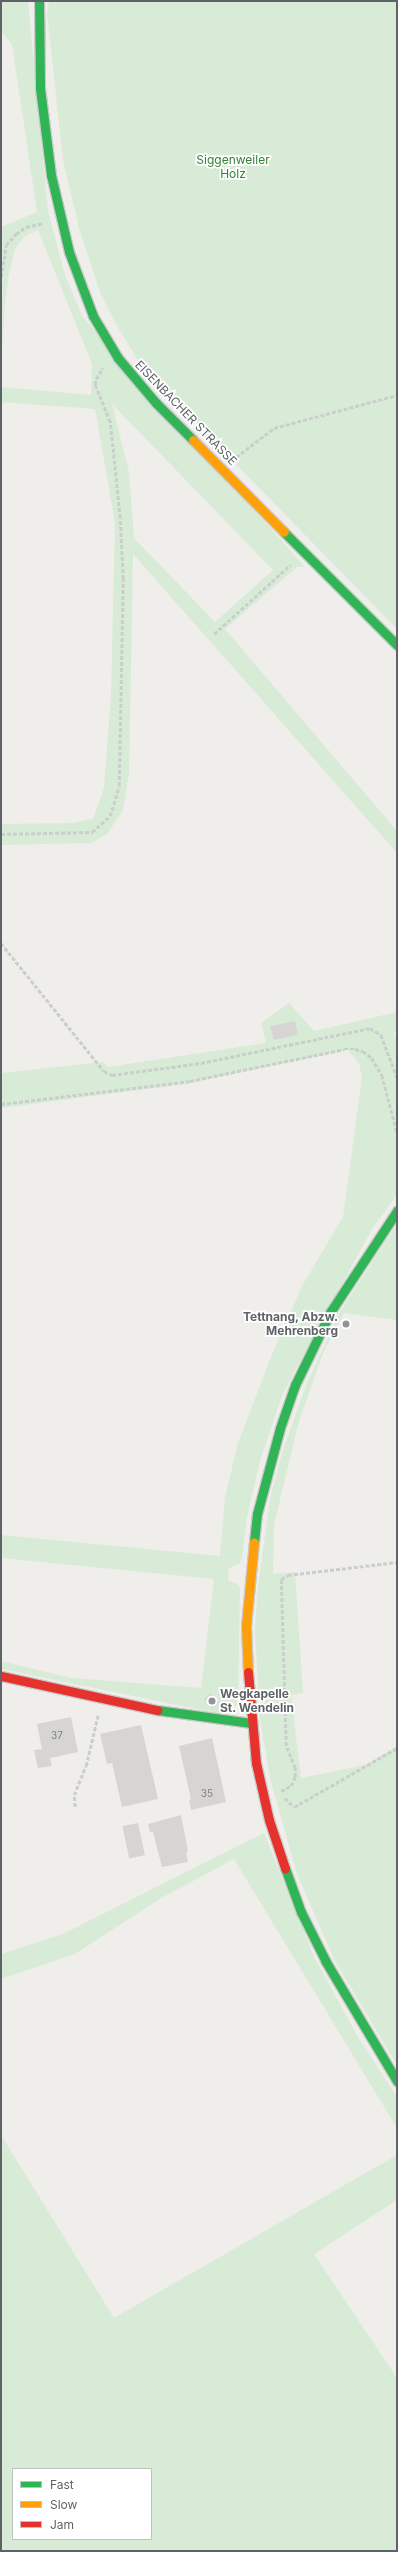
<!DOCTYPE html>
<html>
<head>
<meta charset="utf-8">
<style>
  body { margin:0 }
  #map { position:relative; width:398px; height:2552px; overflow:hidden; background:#efeeea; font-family:Inter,sans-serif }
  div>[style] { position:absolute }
  .green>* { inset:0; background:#d8ebd6 }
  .building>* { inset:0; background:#d6d5d3; transform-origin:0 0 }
  .path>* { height:2.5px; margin-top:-1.25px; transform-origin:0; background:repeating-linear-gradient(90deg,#cacfcc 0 4px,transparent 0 6px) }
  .roads { filter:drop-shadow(1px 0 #cacacb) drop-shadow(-1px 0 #cacacb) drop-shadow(0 1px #cacacb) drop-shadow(0 -1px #cacacb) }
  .fast>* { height:9px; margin:-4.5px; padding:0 4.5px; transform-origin:4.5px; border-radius:4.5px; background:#30b455 }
  .slow>* { height:9px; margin:-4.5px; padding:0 4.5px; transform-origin:4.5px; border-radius:4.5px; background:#ff9f0a }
  .jam>* { height:9px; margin:-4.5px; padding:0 4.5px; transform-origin:4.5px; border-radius:4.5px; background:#e5322d }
  .dots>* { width:11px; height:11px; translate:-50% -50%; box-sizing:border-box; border:2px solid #fff; border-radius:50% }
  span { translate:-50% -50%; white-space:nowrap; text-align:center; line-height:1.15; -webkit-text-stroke:3.5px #fff; paint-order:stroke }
  .number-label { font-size:10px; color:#7e8184 }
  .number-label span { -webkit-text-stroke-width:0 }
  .park-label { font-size:12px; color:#348238 }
  .street-label { font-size:12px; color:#5f6368 }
  .poi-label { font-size:12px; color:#5f6368; font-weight:700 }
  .right { translate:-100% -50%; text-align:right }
  .left { translate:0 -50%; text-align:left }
  .frame { position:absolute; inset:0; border:2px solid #5f6368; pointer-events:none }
  .legend { position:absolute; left:12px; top:2468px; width:140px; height:72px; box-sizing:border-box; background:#fff; border:1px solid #bfc1c3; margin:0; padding:5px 7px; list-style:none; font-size:12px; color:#5f6368 }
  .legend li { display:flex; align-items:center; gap:8px; height:20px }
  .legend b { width:20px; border:1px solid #bfc1c3 }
</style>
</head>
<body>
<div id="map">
  <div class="green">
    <div style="clip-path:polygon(evenodd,1px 1px,28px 1px,48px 211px,65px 275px,82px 316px,305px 567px,297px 567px,225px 629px,397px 831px,397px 853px,133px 554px,129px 774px,123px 810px,107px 834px,91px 843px,1px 845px,1px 824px,72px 823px,93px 819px,104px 788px,111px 695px,115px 522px,95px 409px,1px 402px,1px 387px,91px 395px,92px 364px,38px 230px,25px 236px,15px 249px,9px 273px,5px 302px,1px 370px,1px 227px,37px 212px,12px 44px,1px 32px,1px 1px,112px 404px,273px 570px,215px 622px,134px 538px,129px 472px,112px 404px)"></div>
    <div style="clip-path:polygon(49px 1px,397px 1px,397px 629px,219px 447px,136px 357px,117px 326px,101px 295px,79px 228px,63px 160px,47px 13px)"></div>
    <div style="clip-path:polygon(289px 1003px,314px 1031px,397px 1012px,397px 1032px,394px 1033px,397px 1040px,397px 1195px,372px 1229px,283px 1393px,260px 1461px,247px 1517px,242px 1558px,239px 1564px,229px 1568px,228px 1581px,236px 1583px,240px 1588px,238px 1703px,229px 1712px,221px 1714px,1px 1669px,1px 1661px,71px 1678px,201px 1688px,214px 1579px,1px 1558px,1px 1535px,220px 1556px,225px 1497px,238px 1443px,271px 1357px,302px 1286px,343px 1217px,362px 1077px,359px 1063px,348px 1050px,185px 1084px,1px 1108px,1px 1073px,103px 1062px,108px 1067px,266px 1043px,261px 1023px)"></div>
    <div style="clip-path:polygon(397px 1224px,397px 1320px,344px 1313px,323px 1353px,298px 1424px,274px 1525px,273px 1574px,295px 1572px,303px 1693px,291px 1695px,301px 1778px,365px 1765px,397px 1746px,397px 2065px,334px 1959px,297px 1874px,270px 1778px,260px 1720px,255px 1629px,258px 1587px,270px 1499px,282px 1453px,307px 1383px,340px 1312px)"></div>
    <div style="clip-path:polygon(264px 1833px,315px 1959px,358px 2037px,397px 2097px,397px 2128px,234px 1859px,161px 1898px,75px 1954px,1px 1979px,1px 1954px,63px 1934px)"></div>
    <div style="clip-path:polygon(evenodd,1px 2135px,114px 2318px,397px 2155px,397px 2200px,314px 2254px,397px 2378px,397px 2551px,1px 2551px,1px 2135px,13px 2469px,151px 2469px,151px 2539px,13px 2539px,13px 2469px)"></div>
  </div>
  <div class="building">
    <div style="left:295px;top:1021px;width:14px;height:25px;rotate:78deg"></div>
    <div style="left:211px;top:1693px;width:13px;height:9px;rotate:51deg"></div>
    <div style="clip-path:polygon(71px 1717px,78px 1752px,50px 1758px,52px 1766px,38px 1768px,34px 1750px,42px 1749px,37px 1724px)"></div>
    <div style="clip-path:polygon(141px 1725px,158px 1799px,122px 1807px,112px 1763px,107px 1764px,100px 1734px)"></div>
    <div style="clip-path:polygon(212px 1738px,226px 1802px,191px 1810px,189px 1800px,191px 1799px,179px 1746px)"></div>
    <div style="clip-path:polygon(181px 1815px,188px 1851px,186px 1852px,188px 1862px,162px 1867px,153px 1832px,150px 1832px,148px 1824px)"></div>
    <div style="left:138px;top:1823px;width:33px;height:16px;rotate:78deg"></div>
  </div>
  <div class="path">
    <div style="left:1px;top:277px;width:32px;rotate:-81deg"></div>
    <div style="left:6px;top:245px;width:15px;rotate:-48deg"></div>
    <div style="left:16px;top:234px;width:12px;rotate:-35deg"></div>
    <div style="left:26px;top:227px;width:17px;rotate:-13deg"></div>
    <div style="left:236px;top:457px;width:48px;rotate:-37.3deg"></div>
    <div style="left:274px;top:428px;width:127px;rotate:-15deg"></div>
    <div style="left:214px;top:634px;width:103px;rotate:-42.2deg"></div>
    <div style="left:1px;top:834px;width:91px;rotate:-1.3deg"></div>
    <div style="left:92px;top:832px;width:24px;rotate:-42deg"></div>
    <div style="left:110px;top:816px;width:31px;rotate:-73deg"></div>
    <div style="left:119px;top:786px;width:207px;rotate:-88.9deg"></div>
    <div style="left:123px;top:579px;width:61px;rotate:-92.8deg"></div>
    <div style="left:120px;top:518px;width:97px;rotate:-95.9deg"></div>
    <div style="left:110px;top:422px;width:40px;rotate:-112deg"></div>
    <div style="left:95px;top:385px;width:6px;rotate:-81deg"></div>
    <div style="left:96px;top:379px;width:13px;rotate:-58deg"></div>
    <div style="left:1px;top:943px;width:164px;rotate:51.2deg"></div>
    <div style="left:104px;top:1071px;width:9px;rotate:27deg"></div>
    <div style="left:112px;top:1075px;width:90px;rotate:-7.7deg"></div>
    <div style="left:201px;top:1063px;width:173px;rotate:-11.7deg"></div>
    <div style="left:370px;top:1028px;width:13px;rotate:32deg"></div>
    <div style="left:381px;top:1035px;width:45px;rotate:69.1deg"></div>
    <div style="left:1px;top:1104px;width:190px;rotate:-6.9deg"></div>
    <div style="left:190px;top:1081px;width:157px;rotate:-11.7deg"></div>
    <div style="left:344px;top:1049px;width:11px"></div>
    <div style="left:355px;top:1049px;width:8px;rotate:14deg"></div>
    <div style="left:363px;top:1051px;width:11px;rotate:38deg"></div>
    <div style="left:372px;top:1058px;width:20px;rotate:60deg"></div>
    <div style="left:382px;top:1075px;width:59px;rotate:75.3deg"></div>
    <div style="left:281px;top:1791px;width:11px;rotate:-27deg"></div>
    <div style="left:291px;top:1786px;width:10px;rotate:-66deg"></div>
    <div style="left:295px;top:1777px;width:9px;rotate:-90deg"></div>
    <div style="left:295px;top:1768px;width:24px;rotate:-112deg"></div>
    <div style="left:286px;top:1746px;width:167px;rotate:-91.7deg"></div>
    <div style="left:281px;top:1579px;width:8px;rotate:-30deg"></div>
    <div style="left:288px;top:1575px;width:110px;rotate:-6.8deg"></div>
    <div style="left:285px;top:1798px;width:13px;rotate:45deg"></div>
    <div style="left:294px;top:1807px;width:119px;rotate:-29.8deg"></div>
    <div style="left:75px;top:1807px;width:12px;rotate:-95deg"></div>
    <div style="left:74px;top:1795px;width:31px;rotate:-68deg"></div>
    <div style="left:86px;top:1766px;width:52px;rotate:-76.8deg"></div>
  </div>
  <div class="roads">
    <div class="fast">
      <div style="left:39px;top:1px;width:87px;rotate:89.3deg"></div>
      <div style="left:40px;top:88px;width:88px;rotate:82.8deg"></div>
      <div style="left:51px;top:175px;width:79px;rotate:76.8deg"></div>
      <div style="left:69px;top:252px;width:68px;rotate:69.4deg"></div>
      <div style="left:93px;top:316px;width:49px;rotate:59.2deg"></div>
      <div style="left:118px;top:358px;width:59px;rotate:49.8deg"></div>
      <div style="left:156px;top:403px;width:52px;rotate:45deg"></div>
      <div style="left:284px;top:532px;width:160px;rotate:45deg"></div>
      <div style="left:254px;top:1542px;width:28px;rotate:-84deg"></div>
      <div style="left:257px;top:1514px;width:89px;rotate:-75deg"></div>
      <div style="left:280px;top:1428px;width:46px;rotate:-70.8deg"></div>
      <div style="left:295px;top:1385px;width:82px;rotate:-64.1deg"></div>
      <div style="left:331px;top:1311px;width:120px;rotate:-56.6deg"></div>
      <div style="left:157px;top:1710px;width:95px;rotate:7.9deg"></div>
      <div style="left:285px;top:1868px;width:47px;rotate:70deg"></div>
      <div style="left:301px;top:1912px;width:56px;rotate:63.4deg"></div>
      <div style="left:326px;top:1962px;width:139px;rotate:59.2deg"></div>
    </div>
    <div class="slow">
      <div style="left:193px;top:440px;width:129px;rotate:45.3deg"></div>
      <div style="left:248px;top:1672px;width:46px;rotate:-92.5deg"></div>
      <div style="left:246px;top:1626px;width:84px;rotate:-84.6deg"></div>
    </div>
    <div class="jam">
      <div style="left:248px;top:1672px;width:91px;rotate:85deg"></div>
      <div style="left:256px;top:1763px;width:58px;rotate:77.2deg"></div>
      <div style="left:269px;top:1820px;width:51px;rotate:71.6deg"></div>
      <div style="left:1px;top:1676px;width:160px;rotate:12.3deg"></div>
    </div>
  </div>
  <div class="dots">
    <div style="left:346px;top:1324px;background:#919496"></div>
    <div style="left:212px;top:1701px;background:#919496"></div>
  </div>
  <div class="number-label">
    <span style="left:57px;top:1736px">37</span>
    <span style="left:207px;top:1794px">35</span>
  </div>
  <div class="park-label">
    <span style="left:233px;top:167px">Siggenweiler<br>Holz</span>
  </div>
  <div class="street-label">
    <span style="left:186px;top:413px;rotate:46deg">EISENBACHER STRASSE</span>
  </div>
  <div class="poi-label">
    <span class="right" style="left:338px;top:1324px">Tettnang, Abzw.<br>Mehrenberg</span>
    <span class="left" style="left:220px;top:1701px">Wegkapelle<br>St. Wendelin</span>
  </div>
  <div class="frame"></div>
  <ul class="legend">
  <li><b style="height:5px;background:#30b455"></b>Fast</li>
  <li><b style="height:5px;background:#ff9f0a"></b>Slow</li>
  <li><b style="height:5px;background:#e5322d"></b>Jam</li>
  </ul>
</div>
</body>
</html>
